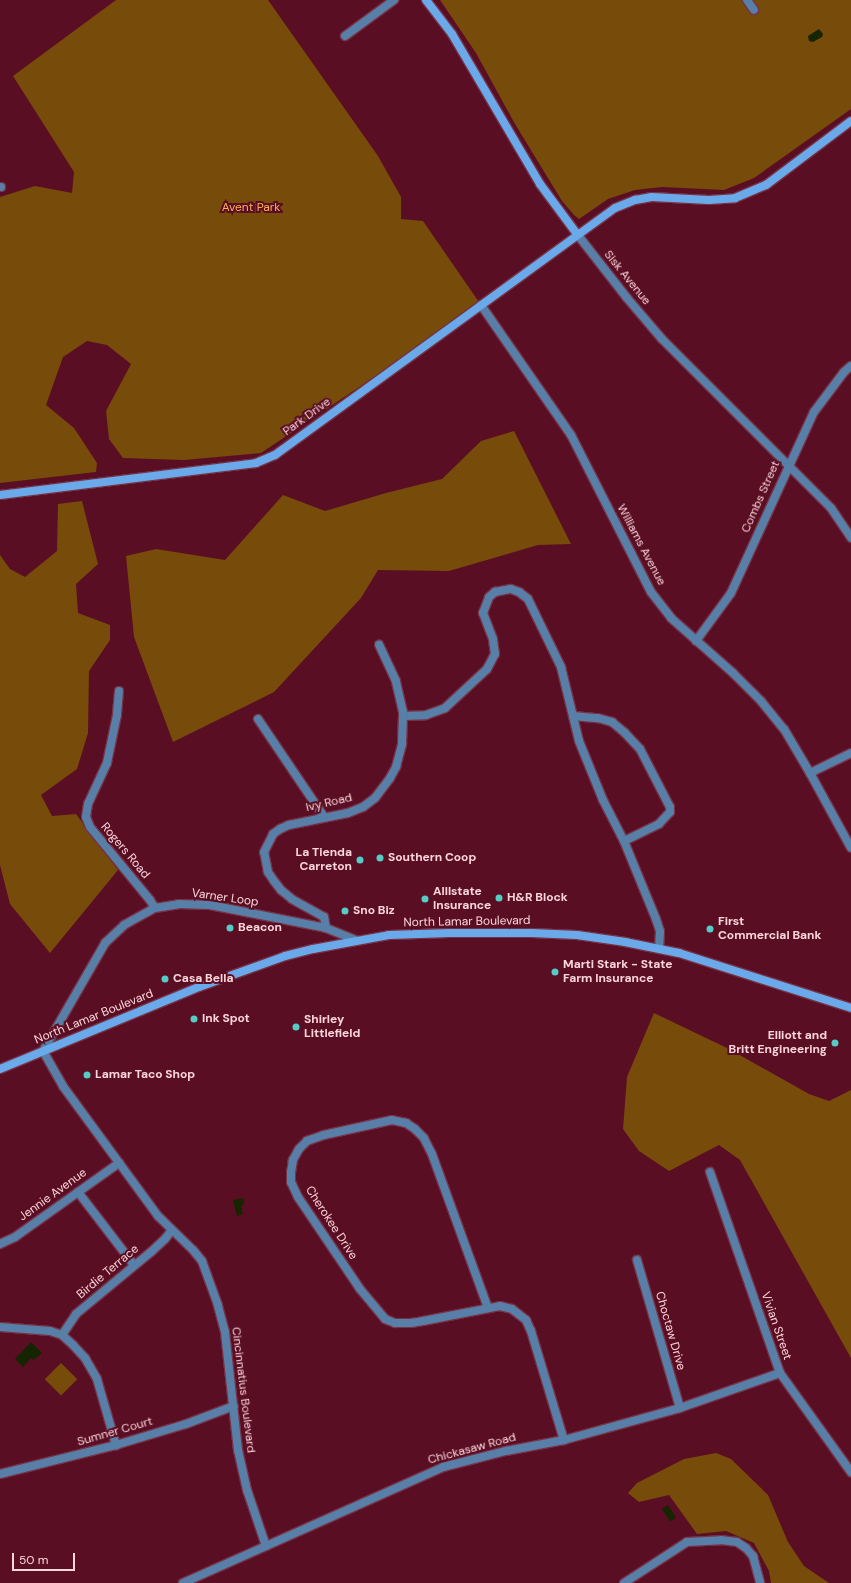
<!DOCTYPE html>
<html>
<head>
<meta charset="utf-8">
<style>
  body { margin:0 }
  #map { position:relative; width:851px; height:1583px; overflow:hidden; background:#5a0e24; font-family:"DM Sans",sans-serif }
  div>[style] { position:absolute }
  .green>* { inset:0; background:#774b09; transform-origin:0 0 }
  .water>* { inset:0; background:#142500; transform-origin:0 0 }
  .roads { filter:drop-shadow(1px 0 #773245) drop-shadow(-1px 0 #773245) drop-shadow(0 1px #773245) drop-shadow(0 -1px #773245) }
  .street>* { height:8px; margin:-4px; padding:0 4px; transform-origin:4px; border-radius:4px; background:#577fa7 }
  .secondary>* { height:8px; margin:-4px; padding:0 4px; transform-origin:4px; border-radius:4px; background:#6aaaeb }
  .dots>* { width:11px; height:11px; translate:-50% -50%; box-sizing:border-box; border:2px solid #5a0e24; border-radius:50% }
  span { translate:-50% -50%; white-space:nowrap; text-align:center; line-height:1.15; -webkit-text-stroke:4px #5a0e24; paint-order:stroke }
  .park-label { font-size:12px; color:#fcb152 }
  .street-label { font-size:12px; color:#fcd6da }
  .poi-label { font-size:12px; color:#fcd6da; font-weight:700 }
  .right { translate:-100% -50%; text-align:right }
  .left { translate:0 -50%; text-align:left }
  .scale { position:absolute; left:12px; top:1553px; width:63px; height:18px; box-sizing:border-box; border:2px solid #fcd6da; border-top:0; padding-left:5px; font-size:12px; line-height:14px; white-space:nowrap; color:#fcd6da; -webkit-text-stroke:3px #5a0e24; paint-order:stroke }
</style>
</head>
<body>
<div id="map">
  <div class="green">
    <div style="clip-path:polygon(116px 0,268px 0,378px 156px,401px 197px,401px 219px,423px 221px,481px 305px,261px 453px,184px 460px,123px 458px,109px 439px,106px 411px,131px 364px,107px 345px,87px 341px,63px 357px,46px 405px,74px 428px,97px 463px,96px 472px,0 483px,0 197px,35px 186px,72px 193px,74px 172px,13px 76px)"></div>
    <div style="clip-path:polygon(440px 0,851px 0,851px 109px,754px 178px,724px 190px,662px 187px,635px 190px,608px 199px,579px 219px,574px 215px,562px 201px,515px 124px,476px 53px)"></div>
    <div style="clip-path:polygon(514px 431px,571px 544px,538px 545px,449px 571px,378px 570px,361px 598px,274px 692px,173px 742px,134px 637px,126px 556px,156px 549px,225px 560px,283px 495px,325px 511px,386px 493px,442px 479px,481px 441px)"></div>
    <div style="clip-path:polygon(82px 501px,98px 564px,76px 584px,78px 613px,110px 625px,110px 640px,89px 671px,88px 733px,77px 769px,41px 795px,52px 816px,76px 814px,118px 870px,50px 953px,10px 904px,0 865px,0 555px,10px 569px,25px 577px,57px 551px,58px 504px)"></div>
    <div style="clip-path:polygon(654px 1013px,729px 1049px,809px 1094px,829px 1101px,851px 1090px,851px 1358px,740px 1160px,719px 1145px,669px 1171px,639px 1151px,623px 1129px,627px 1077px)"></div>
    <div style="left:61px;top:1363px;width:23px;height:23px;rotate:45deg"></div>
    <div style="clip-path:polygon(716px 1453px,731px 1459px,768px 1495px,788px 1542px,804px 1566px,829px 1583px,771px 1583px,769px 1571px,754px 1543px,726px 1531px,697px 1534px,669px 1495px,639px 1502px,628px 1493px,637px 1483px,684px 1459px)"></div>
  </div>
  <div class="water">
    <div style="clip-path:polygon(819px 29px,823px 34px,822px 37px,813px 42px,809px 41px,808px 36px)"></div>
    <div style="clip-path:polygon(243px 1198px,244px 1204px,241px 1206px,243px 1214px,237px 1216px,233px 1200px)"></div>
    <div style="clip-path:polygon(31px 1342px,42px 1353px,34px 1360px,31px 1358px,23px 1367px,15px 1359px)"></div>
    <div style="left:668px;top:1505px;width:15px;height:7px;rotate:58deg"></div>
  </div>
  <div class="roads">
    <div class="street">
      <div style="left:747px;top:0;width:12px;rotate:55deg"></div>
      <div style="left:345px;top:36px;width:61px;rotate:-36.3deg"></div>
      <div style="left:0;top:187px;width:1px"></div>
      <div style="left:577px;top:234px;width:81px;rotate:52deg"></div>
      <div style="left:627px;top:298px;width:54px;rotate:49.5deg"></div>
      <div style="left:662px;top:339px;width:239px;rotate:45deg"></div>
      <div style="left:831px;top:508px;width:36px;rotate:56deg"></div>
      <div style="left:481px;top:305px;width:158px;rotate:55.3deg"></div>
      <div style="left:571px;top:435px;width:176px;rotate:63deg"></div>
      <div style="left:651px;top:592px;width:33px;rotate:52deg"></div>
      <div style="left:671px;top:618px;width:83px;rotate:41.6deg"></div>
      <div style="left:733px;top:673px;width:40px;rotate:45deg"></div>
      <div style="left:761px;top:701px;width:36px;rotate:51deg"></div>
      <div style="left:784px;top:729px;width:51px;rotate:59.4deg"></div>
      <div style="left:810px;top:773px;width:85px;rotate:61.3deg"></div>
      <div style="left:696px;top:641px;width:59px;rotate:-53.9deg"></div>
      <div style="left:731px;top:593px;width:199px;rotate:-65.4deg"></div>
      <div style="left:814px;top:412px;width:50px;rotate:-53.1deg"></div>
      <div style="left:844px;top:372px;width:9px;rotate:-41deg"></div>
      <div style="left:119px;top:691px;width:24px;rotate:95deg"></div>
      <div style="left:117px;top:715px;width:49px;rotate:101.8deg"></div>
      <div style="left:107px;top:763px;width:45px;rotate:114.9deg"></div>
      <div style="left:88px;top:804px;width:13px;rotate:99deg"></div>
      <div style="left:86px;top:817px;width:11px;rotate:68deg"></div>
      <div style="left:90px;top:827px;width:94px;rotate:50.6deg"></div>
      <div style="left:150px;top:900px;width:9px;rotate:58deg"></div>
      <div style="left:403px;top:716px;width:23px;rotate:-2deg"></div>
      <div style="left:426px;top:715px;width:20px;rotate:-20deg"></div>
      <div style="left:445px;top:708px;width:57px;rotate:-42.9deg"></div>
      <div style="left:487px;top:669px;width:17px;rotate:-62deg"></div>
      <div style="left:495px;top:654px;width:15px;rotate:-98deg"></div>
      <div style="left:493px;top:639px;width:28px;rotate:-111deg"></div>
      <div style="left:483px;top:613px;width:17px;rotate:-69deg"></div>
      <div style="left:489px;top:597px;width:8px;rotate:-40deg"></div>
      <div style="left:495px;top:592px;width:16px;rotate:-11deg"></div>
      <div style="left:511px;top:589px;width:9px;rotate:21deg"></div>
      <div style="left:519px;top:592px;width:11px;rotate:38deg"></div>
      <div style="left:528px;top:599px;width:76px;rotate:64.1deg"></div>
      <div style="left:561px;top:667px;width:76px;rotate:76.3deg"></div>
      <div style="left:579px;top:741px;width:64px;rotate:67.9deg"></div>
      <div style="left:603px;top:800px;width:46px;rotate:62.9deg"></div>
      <div style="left:624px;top:841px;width:84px;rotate:67.7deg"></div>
      <div style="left:656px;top:919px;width:13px;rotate:72deg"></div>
      <div style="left:660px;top:931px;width:17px;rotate:93deg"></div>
      <div style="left:573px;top:716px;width:25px;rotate:5deg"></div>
      <div style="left:598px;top:718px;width:15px;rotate:16deg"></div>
      <div style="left:612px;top:722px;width:17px;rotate:40deg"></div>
      <div style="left:625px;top:733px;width:22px;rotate:47deg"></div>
      <div style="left:640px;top:749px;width:65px;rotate:62.7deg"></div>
      <div style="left:670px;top:807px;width:5px;rotate:90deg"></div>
      <div style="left:670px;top:812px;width:16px;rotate:133deg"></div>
      <div style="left:659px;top:824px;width:39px;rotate:154deg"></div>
      <div style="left:258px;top:719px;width:118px;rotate:56deg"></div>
      <div style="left:810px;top:773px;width:46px;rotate:-26deg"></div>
      <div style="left:326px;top:928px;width:11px;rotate:-100deg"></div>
      <div style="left:324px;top:917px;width:37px;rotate:-151deg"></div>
      <div style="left:292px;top:899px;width:14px;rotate:-141deg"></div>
      <div style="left:281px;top:890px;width:11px;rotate:-128deg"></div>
      <div style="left:274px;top:881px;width:11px;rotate:-124deg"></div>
      <div style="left:268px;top:872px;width:20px;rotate:-101deg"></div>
      <div style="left:264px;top:852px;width:20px;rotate:-63deg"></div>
      <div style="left:273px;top:834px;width:9px;rotate:-36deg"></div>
      <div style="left:280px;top:829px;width:10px;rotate:-24deg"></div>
      <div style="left:289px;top:825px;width:60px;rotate:-11.5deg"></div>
      <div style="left:348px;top:813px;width:16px;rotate:-22deg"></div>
      <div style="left:363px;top:807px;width:15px;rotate:-37deg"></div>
      <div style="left:375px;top:798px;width:25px;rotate:-53deg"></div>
      <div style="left:390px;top:778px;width:13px;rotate:-61deg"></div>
      <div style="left:396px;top:767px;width:24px;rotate:-75deg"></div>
      <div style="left:402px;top:744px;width:32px;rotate:-88deg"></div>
      <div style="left:403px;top:712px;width:32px;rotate:-103deg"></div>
      <div style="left:396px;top:681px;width:40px;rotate:-115deg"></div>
      <div style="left:710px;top:1172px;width:213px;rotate:70.8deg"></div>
      <div style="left:780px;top:1373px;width:122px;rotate:54.4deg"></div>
      <div style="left:78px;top:1192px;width:92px;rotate:52.5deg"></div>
      <div style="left:0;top:1244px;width:17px;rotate:-25deg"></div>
      <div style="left:15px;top:1237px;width:128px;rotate:-35.4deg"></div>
      <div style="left:637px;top:1260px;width:154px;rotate:73.8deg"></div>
      <div style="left:488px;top:1308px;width:164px;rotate:-110deg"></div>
      <div style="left:432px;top:1154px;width:18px;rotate:-117deg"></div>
      <div style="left:424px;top:1138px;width:13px;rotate:-135deg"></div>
      <div style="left:415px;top:1129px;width:11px;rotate:-146deg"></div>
      <div style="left:406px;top:1123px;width:14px;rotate:-168deg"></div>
      <div style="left:392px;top:1120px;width:70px;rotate:167.6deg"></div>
      <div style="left:324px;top:1135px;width:18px;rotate:161deg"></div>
      <div style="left:307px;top:1141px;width:11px;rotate:135deg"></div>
      <div style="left:299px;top:1149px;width:13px;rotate:119deg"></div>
      <div style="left:293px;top:1160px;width:12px;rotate:99deg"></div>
      <div style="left:291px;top:1172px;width:10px;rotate:90deg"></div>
      <div style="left:291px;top:1182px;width:17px;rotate:65deg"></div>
      <div style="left:298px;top:1197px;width:111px;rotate:56deg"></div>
      <div style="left:360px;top:1289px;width:39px;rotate:50deg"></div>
      <div style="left:385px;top:1319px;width:11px;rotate:22deg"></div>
      <div style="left:395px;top:1323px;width:16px"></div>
      <div style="left:411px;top:1323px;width:12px;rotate:-9deg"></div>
      <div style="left:423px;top:1321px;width:78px;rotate:-11deg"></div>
      <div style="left:500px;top:1306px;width:12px;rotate:14deg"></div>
      <div style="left:512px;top:1309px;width:18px;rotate:38deg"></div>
      <div style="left:526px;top:1320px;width:12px;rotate:66deg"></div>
      <div style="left:531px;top:1331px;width:114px;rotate:73.2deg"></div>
      <div style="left:0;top:1327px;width:50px;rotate:4.6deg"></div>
      <div style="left:50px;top:1331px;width:13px;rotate:18deg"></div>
      <div style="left:62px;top:1335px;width:15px;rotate:42deg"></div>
      <div style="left:73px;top:1345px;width:18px;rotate:47deg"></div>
      <div style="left:85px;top:1358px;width:24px;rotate:60deg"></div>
      <div style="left:97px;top:1379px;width:69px;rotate:73.9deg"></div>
      <div style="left:62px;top:1335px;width:25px;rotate:-56deg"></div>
      <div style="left:76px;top:1314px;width:97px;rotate:-39.6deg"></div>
      <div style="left:151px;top:1252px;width:19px;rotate:-43deg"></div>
      <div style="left:165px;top:1239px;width:11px;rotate:-52deg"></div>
      <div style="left:0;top:1474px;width:120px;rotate:-14deg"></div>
      <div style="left:116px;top:1445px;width:73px;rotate:-16.7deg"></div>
      <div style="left:186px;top:1424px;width:51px;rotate:-20.6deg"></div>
      <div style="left:266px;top:1546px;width:59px;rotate:-108.7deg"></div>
      <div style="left:247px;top:1490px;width:41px;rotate:-102.7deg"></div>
      <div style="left:238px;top:1450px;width:119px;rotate:-96.3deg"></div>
      <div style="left:225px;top:1332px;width:28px;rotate:-105deg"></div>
      <div style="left:218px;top:1305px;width:47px;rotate:-110deg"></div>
      <div style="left:202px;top:1261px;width:14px;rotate:-129deg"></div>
      <div style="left:193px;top:1250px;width:49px;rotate:-135.8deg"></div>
      <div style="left:158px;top:1216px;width:161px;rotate:-126.2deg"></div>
      <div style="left:63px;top:1086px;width:40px;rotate:-119.7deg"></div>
      <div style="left:43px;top:1051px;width:125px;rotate:-60.1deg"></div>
      <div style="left:105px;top:943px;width:26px;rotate:-43deg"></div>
      <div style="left:124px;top:925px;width:35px;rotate:-29deg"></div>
      <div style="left:155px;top:908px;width:24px;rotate:-9deg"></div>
      <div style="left:179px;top:904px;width:31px;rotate:2deg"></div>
      <div style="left:210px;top:905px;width:118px;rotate:11.2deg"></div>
      <div style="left:326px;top:928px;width:31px;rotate:22deg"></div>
      <div style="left:183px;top:1583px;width:285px;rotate:-24deg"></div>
      <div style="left:443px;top:1467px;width:65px;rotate:-14.3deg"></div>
      <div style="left:506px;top:1451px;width:59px;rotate:-10.7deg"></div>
      <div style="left:564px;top:1440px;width:120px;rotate:-15.4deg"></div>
      <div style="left:680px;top:1408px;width:106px;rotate:-19.3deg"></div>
      <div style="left:624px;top:1583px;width:75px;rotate:-33.1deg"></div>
      <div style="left:687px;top:1542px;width:34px;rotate:-3deg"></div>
      <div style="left:721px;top:1540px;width:16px;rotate:7deg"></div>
      <div style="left:737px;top:1542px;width:11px;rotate:34deg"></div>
      <div style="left:746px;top:1548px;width:11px;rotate:49deg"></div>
      <div style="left:753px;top:1556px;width:28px;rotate:75deg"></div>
    </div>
    <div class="secondary">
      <div style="left:426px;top:0;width:43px;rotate:52.6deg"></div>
      <div style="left:452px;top:34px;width:174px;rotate:59.6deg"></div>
      <div style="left:540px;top:184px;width:62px;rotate:53.5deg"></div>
      <div style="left:0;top:495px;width:258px;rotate:-7.1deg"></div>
      <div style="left:256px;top:463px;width:21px;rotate:-23deg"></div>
      <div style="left:275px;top:455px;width:420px;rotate:-36deg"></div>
      <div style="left:615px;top:208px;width:22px;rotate:-22deg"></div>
      <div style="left:635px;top:200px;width:17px;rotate:-10deg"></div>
      <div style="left:652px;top:197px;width:57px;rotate:3deg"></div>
      <div style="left:709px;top:200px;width:26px;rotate:-4deg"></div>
      <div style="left:735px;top:198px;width:34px;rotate:-23deg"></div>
      <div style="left:766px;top:185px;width:106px;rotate:-37deg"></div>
      <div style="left:0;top:1069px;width:215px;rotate:-22.4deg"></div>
      <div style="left:199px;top:987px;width:91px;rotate:-19.8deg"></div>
      <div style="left:285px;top:956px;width:29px;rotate:-14deg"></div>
      <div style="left:313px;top:949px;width:77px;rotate:-10.4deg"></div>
      <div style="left:389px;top:935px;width:60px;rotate:-1.9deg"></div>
      <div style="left:449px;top:933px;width:83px"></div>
      <div style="left:532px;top:933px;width:45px;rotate:2.5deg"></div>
      <div style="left:577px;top:935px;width:49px;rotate:8.3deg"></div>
      <div style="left:625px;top:942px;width:55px;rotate:11.5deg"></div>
      <div style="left:679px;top:953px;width:181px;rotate:17.7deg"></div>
    </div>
  </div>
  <div class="dots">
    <div style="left:380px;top:858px;background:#54cdc7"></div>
    <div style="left:360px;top:860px;background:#54cdc7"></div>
    <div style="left:499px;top:898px;background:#54cdc7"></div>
    <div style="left:425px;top:899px;background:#54cdc7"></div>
    <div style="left:345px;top:911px;background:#54cdc7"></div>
    <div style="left:230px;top:928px;background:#54cdc7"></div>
    <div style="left:710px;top:929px;background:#54cdc7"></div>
    <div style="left:555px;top:972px;background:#54cdc7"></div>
    <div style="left:165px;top:979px;background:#54cdc7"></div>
    <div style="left:194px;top:1019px;background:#54cdc7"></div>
    <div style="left:296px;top:1027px;background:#54cdc7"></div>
    <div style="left:835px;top:1043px;background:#54cdc7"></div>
    <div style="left:87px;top:1075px;background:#54cdc7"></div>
  </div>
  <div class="park-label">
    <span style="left:251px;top:208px">Avent Park</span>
  </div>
  <div class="street-label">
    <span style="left:627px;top:278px;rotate:51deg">Sisk Avenue</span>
    <span style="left:307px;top:417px;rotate:-36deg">Park Drive</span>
    <span style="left:761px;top:497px;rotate:-66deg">Combs Street</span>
    <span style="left:641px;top:545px;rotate:62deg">Williams Avenue</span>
    <span style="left:329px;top:803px;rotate:-13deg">Ivy Road</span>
    <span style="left:125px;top:851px;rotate:50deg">Rogers Road</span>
    <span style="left:225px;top:898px;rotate:8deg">Varner Loop</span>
    <span style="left:467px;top:922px;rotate:-1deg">North Lamar Boulevard</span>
    <span style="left:94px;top:1017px;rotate:-22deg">North Lamar Boulevard</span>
    <span style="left:53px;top:1195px;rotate:-36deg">Jennie Avenue</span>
    <span style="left:331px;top:1223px;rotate:57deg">Cherokee Drive</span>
    <span style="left:108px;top:1272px;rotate:-40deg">Birdie Terrace</span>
    <span style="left:776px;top:1326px;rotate:71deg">Vivian Street</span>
    <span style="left:670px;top:1331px;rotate:74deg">Choctaw Drive</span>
    <span style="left:243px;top:1390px;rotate:83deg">Cincinnatius Boulevard</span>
    <span style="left:115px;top:1432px;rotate:-16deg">Sumner Court</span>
    <span style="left:472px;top:1449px;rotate:-15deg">Chickasaw Road</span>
  </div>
  <div class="poi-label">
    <span class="right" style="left:352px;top:860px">La Tienda<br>Carreton</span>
    <span class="left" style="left:388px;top:858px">Southern Coop</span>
    <span class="left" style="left:433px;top:899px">Alllstate<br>Insurance</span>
    <span class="left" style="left:507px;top:898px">H&amp;R Block</span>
    <span class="left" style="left:353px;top:911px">Sno Biz</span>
    <span class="left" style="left:718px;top:929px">First<br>Commercial Bank</span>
    <span class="left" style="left:238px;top:928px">Beacon</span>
    <span class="left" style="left:563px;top:972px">Marti Stark - State<br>Farm Insurance</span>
    <span class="left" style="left:173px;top:979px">Casa Bella</span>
    <span class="left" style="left:202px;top:1019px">Ink Spot</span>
    <span class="left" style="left:304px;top:1027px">Shirley<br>Littlefield</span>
    <span class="right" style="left:827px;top:1043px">Elliott and<br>Britt Engineering</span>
    <span class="left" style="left:95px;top:1075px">Lamar Taco Shop</span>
  </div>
  <div class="scale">50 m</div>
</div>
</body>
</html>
